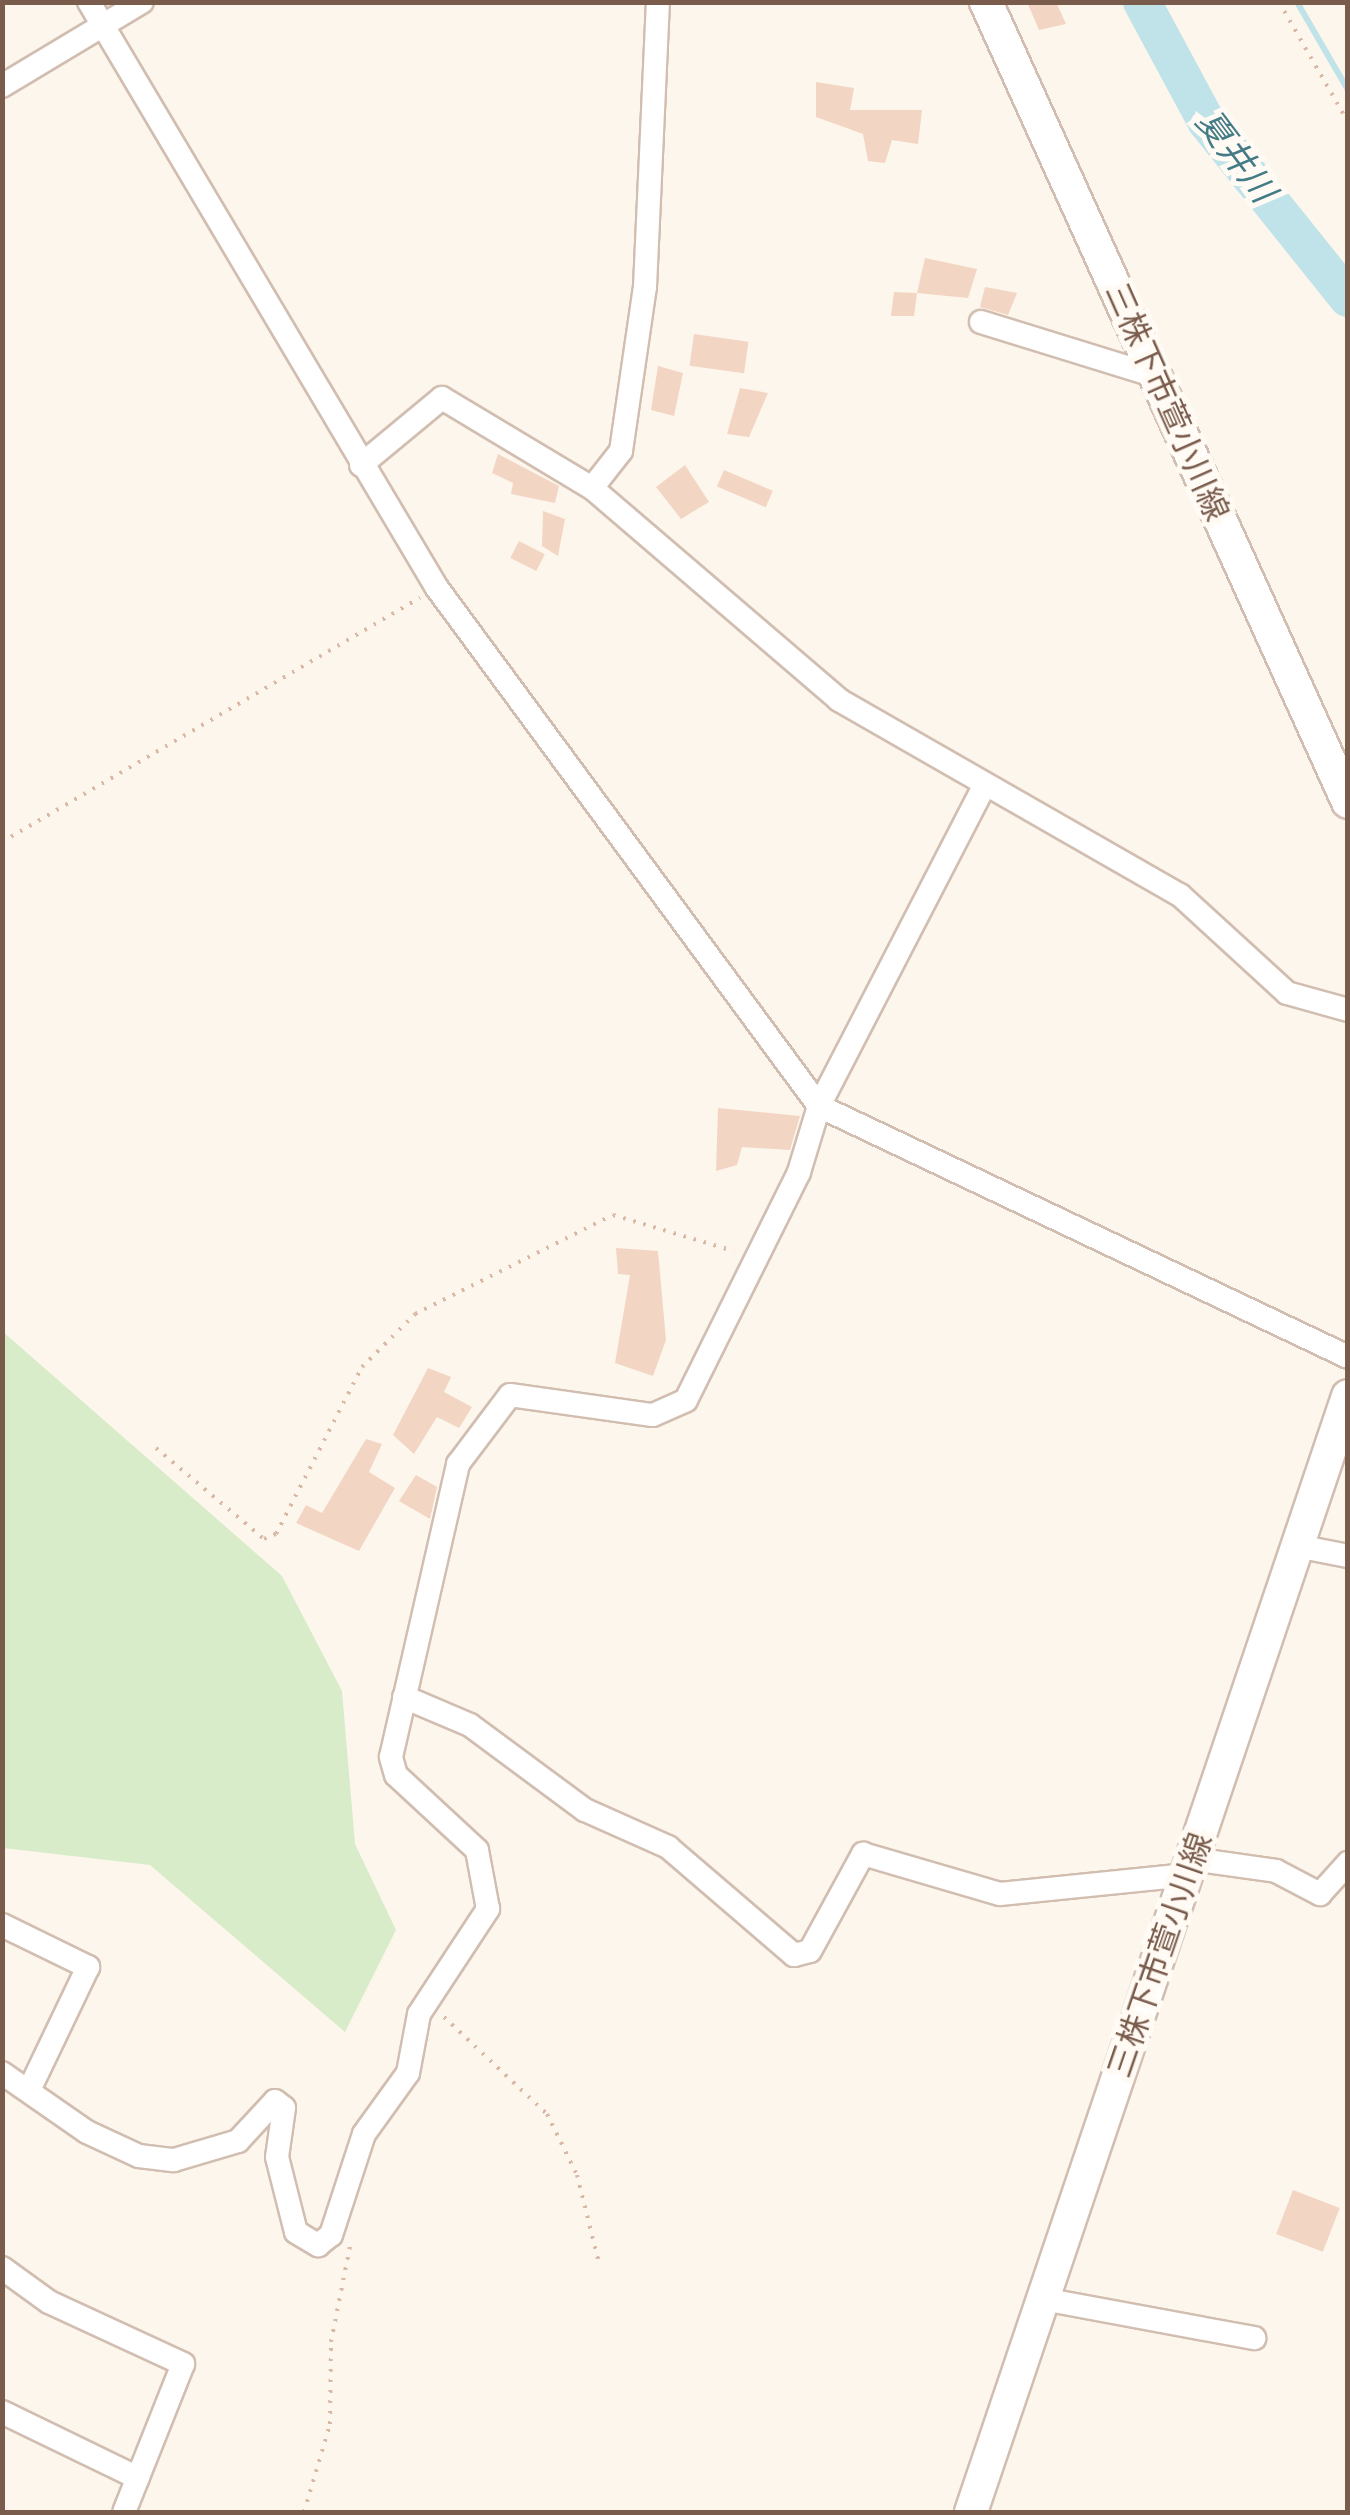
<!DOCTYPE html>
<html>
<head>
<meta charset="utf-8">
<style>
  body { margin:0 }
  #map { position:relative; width:1350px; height:2515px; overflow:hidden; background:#fdf6ec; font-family:"Public Sans","Noto Sans JP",sans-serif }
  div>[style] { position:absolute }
  .green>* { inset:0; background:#d8ecc9 }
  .stream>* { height:6px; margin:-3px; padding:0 3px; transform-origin:3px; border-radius:3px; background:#bfe3e8 }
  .river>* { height:38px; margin:-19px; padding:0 19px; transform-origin:19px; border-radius:19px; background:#bfe3e8 }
  .building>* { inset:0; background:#f3d5c3; transform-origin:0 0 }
  .path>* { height:4px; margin-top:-2px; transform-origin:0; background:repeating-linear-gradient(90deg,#d9b8a5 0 2.5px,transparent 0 10.5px) }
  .roads { filter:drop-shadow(2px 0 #d1beb0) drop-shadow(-2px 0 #d1beb0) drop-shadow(0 2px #d1beb0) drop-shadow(0 -2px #d1beb0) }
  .street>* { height:22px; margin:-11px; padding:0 11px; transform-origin:11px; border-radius:11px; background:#fff }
  .secondary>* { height:32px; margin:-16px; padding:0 16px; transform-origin:16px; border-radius:16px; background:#fff }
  span { translate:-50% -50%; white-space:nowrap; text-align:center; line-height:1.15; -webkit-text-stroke:10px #fffaf3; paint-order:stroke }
  .street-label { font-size:32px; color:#7a5c4d }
  .water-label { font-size:35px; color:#437c86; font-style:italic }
  .frame { position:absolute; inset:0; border:5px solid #7a5c4d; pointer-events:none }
</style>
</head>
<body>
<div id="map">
  <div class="green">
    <div style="clip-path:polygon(2px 1331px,282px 1576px,342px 1691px,355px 1844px,396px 1930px,345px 2032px,150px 1865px,3px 1848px)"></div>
  </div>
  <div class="stream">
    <div style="left:1297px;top:2px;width:102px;rotate:59.9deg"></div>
  </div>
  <div class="river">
    <div style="left:1142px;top:2px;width:135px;rotate:61.7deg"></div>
    <div style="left:1206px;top:121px;width:227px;rotate:51.3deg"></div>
  </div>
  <div class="building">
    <div style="clip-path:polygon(1027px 2px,1056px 2px,1066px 24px,1039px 30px)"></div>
    <div style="clip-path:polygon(816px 82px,854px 88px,850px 110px,922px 110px,918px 144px,892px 140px,885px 163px,868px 161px,863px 134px,816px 117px)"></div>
    <div style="clip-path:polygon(925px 258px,977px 269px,968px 298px,917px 293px)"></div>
    <div style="clip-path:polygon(985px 287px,1017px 293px,1008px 315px,980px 307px)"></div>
    <div style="clip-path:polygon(894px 292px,917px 293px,914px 316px,891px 316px)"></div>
    <div style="left:694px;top:334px;width:55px;height:32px;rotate:8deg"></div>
    <div style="clip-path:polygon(658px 366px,683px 373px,674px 416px,651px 410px)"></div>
    <div style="clip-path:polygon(740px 388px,768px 393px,749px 437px,727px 434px)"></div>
    <div style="clip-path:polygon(498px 454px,559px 486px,555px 503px,511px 494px,513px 483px,492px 473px)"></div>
    <div style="clip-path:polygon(685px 465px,709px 502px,681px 519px,656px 487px)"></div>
    <div style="left:724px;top:470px;width:53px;height:18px;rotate:23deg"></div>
    <div style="clip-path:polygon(543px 511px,565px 519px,558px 556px,542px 546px)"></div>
    <div style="left:519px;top:541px;width:29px;height:19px;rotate:27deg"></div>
    <div style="clip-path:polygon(718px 1108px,800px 1116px,790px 1150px,742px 1147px,737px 1165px,716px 1171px)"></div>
    <div style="clip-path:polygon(616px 1248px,658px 1251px,666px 1340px,653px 1376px,615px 1363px,630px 1275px,618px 1274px)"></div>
    <div style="clip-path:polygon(428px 1368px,451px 1377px,444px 1392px,472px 1407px,459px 1428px,437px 1417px,414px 1454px,393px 1435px)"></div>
    <div style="clip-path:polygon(366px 1439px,382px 1444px,369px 1472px,395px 1488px,359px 1551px,296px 1523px,306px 1505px,322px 1513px)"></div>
    <div style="clip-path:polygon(416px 1475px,437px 1487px,430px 1519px,399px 1501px)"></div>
    <div style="left:1293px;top:2190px;width:50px;height:47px;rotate:21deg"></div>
  </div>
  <div class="path">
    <div style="left:1279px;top:2px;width:138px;rotate:60.1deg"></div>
    <div style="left:2px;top:842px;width:484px;rotate:-30.3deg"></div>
    <div style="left:156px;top:1448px;width:141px;rotate:40.1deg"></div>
    <div style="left:264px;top:1539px;width:13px;rotate:-23deg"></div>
    <div style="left:276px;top:1534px;width:188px;rotate:-62.8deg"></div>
    <div style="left:362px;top:1367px;width:75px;rotate:-45deg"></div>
    <div style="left:415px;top:1314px;width:221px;rotate:-26.6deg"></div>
    <div style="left:613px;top:1215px;width:126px;rotate:16.6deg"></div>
    <div style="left:444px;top:2017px;width:141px;rotate:43.3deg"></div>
    <div style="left:547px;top:2114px;width:68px;rotate:63.8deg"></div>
    <div style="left:577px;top:2175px;width:91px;rotate:76deg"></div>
    <div style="left:304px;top:2512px;width:92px;rotate:-73.5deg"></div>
    <div style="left:330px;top:2424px;width:82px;rotate:-89.3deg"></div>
    <div style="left:331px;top:2342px;width:98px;rotate:-78.8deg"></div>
  </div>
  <div class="roads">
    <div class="street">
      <div style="left:89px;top:2px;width:682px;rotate:59.3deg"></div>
      <div style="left:437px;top:588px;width:644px;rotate:53.59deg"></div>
      <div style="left:819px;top:1106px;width:586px;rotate:25.38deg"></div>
      <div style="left:2px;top:86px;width:163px;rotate:-31deg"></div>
      <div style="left:981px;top:322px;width:182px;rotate:17.2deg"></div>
      <div style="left:361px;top:465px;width:105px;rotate:-39.6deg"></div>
      <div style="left:442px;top:398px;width:175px;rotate:31deg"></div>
      <div style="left:592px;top:488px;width:326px;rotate:40.6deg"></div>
      <div style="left:839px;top:700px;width:393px;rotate:29.8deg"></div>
      <div style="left:1180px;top:895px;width:145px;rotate:42.5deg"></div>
      <div style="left:1287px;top:993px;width:63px;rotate:15.6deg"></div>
      <div style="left:592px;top:488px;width:47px;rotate:-51.9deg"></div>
      <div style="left:621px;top:451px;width:166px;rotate:-81.7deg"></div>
      <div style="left:645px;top:287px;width:285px;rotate:-87.4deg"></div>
      <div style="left:1297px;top:1546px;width:52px;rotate:11.1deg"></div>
      <div style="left:404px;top:1697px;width:72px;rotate:23deg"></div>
      <div style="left:470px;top:1725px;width:143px;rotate:36.5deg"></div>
      <div style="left:585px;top:1810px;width:91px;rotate:24deg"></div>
      <div style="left:668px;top:1847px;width:166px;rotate:40.6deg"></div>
      <div style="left:794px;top:1955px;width:16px;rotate:-14deg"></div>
      <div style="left:810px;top:1951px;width:111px;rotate:-61.3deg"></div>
      <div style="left:863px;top:1854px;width:143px;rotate:16.3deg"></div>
      <div style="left:1000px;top:1894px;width:188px;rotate:-5.8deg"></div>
      <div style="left:1192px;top:1859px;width:85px;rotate:8.1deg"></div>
      <div style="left:1276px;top:1871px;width:50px;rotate:27.6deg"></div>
      <div style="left:1320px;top:1894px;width:42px;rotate:-47.9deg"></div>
      <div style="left:2px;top:1925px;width:96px;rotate:26deg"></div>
      <div style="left:88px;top:1967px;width:136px;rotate:115.6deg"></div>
      <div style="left:2px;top:2073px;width:103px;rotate:34.8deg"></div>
      <div style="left:87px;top:2132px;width:57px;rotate:24.8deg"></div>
      <div style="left:139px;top:2156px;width:35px;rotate:7deg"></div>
      <div style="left:174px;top:2160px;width:67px;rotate:-16.5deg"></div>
      <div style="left:238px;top:2141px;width:54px;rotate:-47.2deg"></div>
      <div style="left:275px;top:2101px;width:11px;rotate:38deg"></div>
      <div style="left:284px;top:2108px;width:49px;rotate:98.1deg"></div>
      <div style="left:277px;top:2157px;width:77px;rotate:75.8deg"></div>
      <div style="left:296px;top:2232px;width:26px;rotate:31deg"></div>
      <div style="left:318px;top:2245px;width:16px;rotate:-38deg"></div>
      <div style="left:331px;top:2235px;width:106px;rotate:-71.9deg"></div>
      <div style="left:364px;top:2134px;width:75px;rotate:-54.2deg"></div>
      <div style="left:408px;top:2073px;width:60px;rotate:-79.4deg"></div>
      <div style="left:419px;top:2014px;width:126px;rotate:-56.7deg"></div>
      <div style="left:488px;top:1909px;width:60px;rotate:-100.6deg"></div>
      <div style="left:477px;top:1850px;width:110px;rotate:-137.2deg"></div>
      <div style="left:396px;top:1775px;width:19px;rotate:-106deg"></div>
      <div style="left:391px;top:1757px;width:301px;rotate:-77.1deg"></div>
      <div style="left:458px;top:1464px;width:86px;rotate:-53deg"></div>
      <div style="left:510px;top:1395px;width:144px;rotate:8deg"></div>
      <div style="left:653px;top:1415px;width:36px;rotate:-24deg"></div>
      <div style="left:686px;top:1400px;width:254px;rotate:-63.6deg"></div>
      <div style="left:799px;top:1172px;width:69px;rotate:-73.1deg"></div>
      <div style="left:819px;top:1106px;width:358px;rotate:-62.7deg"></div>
      <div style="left:2px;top:2268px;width:58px;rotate:35.9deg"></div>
      <div style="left:49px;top:2302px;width:148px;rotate:24.8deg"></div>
      <div style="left:183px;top:2364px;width:159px;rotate:111.7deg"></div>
      <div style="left:1043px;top:2299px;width:215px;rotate:10.5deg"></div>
      <div style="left:2px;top:2412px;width:151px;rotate:25.9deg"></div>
    </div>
    <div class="secondary">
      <div style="left:986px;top:2px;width:878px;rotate:65.65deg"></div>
      <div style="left:971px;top:2512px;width:1178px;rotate:-71.33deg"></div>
    </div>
  </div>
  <div class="street-label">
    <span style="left:1167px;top:402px;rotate:66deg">三株下市萱小川線</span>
    <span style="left:1160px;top:1955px;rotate:-71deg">三株下市萱小川線</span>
  </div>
  <div class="water-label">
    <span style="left:1236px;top:156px;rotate:53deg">夏井川</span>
  </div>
  <div class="frame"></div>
</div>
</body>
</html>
